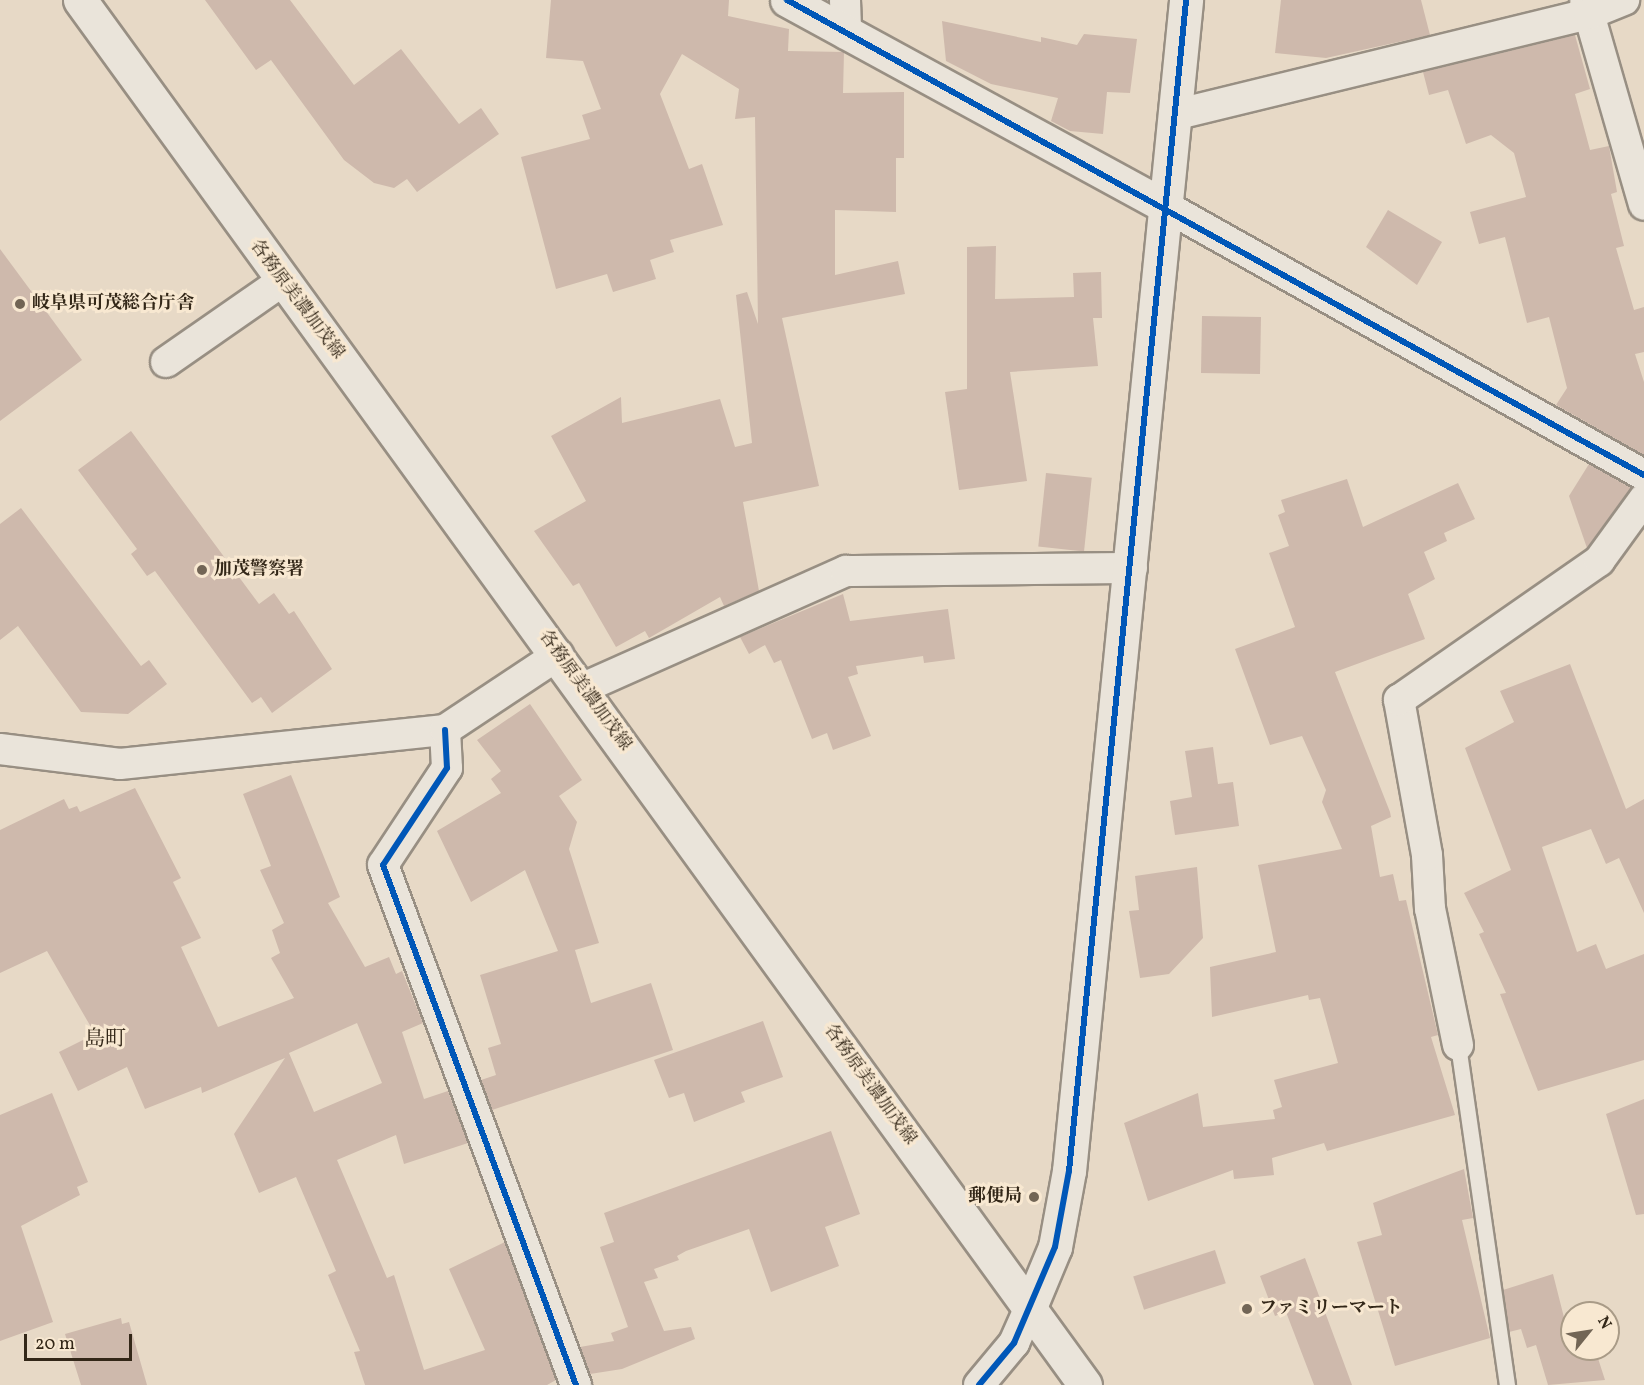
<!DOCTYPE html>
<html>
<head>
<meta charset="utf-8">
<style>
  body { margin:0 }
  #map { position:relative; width:1644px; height:1385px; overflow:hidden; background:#e7d9c6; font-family:Vollkorn,"Noto Serif JP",serif }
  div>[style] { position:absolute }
  .building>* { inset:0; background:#ceb9ac; transform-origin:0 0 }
  .roads { filter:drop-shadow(2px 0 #988f83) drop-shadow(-2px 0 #988f83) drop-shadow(0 2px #988f83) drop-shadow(0 -2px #988f83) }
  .service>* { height:15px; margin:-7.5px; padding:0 7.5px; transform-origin:7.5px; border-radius:7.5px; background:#eae4da }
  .minor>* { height:30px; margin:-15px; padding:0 15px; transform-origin:15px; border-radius:15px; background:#eae4da }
  .tertiary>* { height:33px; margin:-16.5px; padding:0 16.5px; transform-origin:16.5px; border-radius:16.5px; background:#eae4da }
  .secondary>* { height:33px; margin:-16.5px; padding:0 16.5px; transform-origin:16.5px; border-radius:16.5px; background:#eae4da }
  .cycleway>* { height:6px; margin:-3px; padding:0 3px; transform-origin:3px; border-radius:3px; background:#0057b8 }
  .dots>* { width:16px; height:16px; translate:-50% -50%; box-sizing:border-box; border:3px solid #f8e8d1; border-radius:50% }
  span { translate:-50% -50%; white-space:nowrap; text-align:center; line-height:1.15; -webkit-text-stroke:6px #f8e8d1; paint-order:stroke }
  .street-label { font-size:18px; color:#332718 }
  .poi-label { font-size:18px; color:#332718; font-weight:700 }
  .left { translate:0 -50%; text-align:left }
  .right { translate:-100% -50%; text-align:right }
  .quarter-label { font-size:21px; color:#332718 }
  .north { position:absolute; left:1560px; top:1301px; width:60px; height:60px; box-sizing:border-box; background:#f8e8d1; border:2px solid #a99b87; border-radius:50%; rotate:60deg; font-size:16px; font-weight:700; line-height:24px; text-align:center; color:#332718 }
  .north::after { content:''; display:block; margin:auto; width:21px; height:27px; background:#726555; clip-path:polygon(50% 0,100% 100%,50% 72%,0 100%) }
  .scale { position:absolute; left:24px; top:1334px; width:108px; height:27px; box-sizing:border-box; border:3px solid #332718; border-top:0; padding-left:8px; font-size:18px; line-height:21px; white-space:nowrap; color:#332718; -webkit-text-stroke:4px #f8e8d1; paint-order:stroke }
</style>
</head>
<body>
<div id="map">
  <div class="building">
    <div style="clip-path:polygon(205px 0,290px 0,354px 85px,401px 49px,459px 124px,481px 108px,499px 134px,417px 192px,407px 179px,394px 188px,374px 183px,344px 160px,271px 60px,256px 70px)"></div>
    <div style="clip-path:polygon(551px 0,729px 0,728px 16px,789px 29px,788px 51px,844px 52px,843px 93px,904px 92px,904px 158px,896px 158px,896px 212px,835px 210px,835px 275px,898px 261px,905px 294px,782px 318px,819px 486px,743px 502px,759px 591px,724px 606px,720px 597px,649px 638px,645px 631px,616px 647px,579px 583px,573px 586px,534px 531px,586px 501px,551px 436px,621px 397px,622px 423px,720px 399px,735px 447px,752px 443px,736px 295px,747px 292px,758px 324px,755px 117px,735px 119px,739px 89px,682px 54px,660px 94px,689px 169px,702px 164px,723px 225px,670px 240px,674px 252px,650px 260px,656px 279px,613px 292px,607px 274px,556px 289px,521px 157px,590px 139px,582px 115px,601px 109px,583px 61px,546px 58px)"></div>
    <div style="clip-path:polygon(1281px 0,1421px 0,1430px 35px,1326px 58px,1275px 53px)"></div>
    <div style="clip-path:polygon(942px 21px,1041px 42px,1041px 37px,1077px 45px,1084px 34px,1137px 39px,1130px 93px,1107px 92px,1103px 134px,1070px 131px,1051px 121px,1058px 98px,991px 84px,946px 61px)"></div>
    <div style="clip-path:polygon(1575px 35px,1590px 89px,1575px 94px,1590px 150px,1609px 146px,1617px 192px,1611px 194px,1624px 246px,1616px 248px,1634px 310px,1644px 307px,1644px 352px,1635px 354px,1644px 382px,1644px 455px,1556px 405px,1567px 388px,1549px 317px,1527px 323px,1505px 237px,1479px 244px,1470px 212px,1526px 197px,1514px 153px,1491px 135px,1466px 144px,1448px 90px,1429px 95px,1423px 72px)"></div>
    <div style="clip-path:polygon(1388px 210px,1442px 242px,1417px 285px,1366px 247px)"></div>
    <div style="clip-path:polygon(996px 246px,995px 299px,1074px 297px,1073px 273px,1101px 272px,1102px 318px,1093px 318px,1098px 366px,1010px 372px,1027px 481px,959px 490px,945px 392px,967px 389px,967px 247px)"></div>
    <div style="clip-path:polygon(0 249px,82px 360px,0 421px)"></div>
    <div style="left:1202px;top:316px;width:59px;height:57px;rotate:1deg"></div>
    <div style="clip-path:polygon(131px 431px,259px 604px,274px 593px,289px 614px,294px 611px,332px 669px,272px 713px,261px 697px,252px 703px,155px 571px,147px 576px,131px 554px,137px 549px,78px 470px)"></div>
    <div style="clip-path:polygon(1589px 464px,1631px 488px,1587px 548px,1569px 496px)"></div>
    <div style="left:1046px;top:473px;width:46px;height:74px;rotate:6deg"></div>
    <div style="clip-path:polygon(1347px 479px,1363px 527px,1458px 483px,1475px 519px,1444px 533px,1447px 541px,1424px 552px,1435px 579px,1408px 594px,1425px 639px,1335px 672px,1390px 812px,1391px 817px,1371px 826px,1380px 877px,1393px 874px,1399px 901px,1406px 900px,1438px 1035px,1431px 1037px,1455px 1115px,1327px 1151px,1324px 1143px,1272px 1158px,1274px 1175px,1234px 1179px,1233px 1170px,1148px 1201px,1124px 1123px,1198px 1093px,1203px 1127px,1275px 1119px,1273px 1110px,1282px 1107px,1274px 1080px,1338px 1063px,1320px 998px,1309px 1000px,1308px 995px,1212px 1017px,1210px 967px,1276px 952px,1258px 865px,1342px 849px,1322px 802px,1326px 790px,1302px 736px,1270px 745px,1235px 649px,1295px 627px,1269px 553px,1289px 546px,1278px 515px,1285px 512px,1281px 500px)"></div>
    <div style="clip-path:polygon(21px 508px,141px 666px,149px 660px,167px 684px,128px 714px,81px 712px,18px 626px,0 640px,0 524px)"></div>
    <div style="clip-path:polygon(843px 594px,850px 621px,948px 609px,955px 659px,924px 663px,923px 656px,856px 666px,858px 674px,848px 677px,871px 736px,833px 750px,827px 733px,812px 739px,781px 660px,774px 663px,765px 645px,749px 654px,740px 637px)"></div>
    <div style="clip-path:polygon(1570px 664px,1626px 809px,1644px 799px,1644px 913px,1619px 858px,1606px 864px,1591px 829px,1542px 847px,1577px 952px,1596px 944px,1606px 969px,1644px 954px,1644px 1060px,1538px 1091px,1500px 994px,1506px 993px,1479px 934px,1484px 932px,1464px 893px,1511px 870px,1465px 748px,1514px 722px,1500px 691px)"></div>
    <div style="clip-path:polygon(530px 704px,582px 780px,559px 796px,577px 822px,569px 849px,599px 943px,575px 950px,591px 1003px,651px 983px,673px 1050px,492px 1110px,481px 1080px,496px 1075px,488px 1048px,501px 1044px,480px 975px,558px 951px,525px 870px,471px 902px,437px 831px,501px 793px,491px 779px,501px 771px,477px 740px)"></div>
    <div style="clip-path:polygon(1213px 747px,1218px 784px,1233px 782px,1239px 826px,1175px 835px,1170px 801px,1192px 797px,1185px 751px)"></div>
    <div style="clip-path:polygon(evenodd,291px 775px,340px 897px,328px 903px,365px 967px,389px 957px,396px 974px,402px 971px,423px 1023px,402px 1032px,424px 1099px,448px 1091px,468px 1143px,404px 1164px,396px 1135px,337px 1160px,387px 1278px,394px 1275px,424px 1370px,485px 1350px,449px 1269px,505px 1242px,556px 1380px,547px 1385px,365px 1385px,354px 1352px,360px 1351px,328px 1275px,336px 1271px,296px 1177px,259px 1193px,234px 1134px,285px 1058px,202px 1093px,201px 1087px,145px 1109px,127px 1067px,78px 1091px,59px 1052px,95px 1034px,47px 951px,0 973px,0 830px,64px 799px,69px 809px,77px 806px,80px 812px,135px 788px,181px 878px,173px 882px,201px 938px,181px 947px,218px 1027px,294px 998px,271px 958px,280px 953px,272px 930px,284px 923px,260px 870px,271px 866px,243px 794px,291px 775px,357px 1023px,382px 1083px,314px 1112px,289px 1053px,357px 1023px)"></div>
    <div style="clip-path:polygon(1197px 867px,1203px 938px,1169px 974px,1140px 978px,1129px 911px,1139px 910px,1135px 876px)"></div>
    <div style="clip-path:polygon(763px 1021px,783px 1077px,741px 1092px,745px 1102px,694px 1122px,684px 1093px,669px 1098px,654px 1060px)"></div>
    <div style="clip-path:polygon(52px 1093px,88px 1182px,77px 1187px,80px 1195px,21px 1226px,53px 1322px,0 1341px,0 1115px)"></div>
    <div style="clip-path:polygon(1644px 1099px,1644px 1214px,1636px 1215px,1606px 1114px)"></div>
    <div style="clip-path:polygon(831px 1131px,860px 1214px,825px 1227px,839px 1266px,771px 1292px,749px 1229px,686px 1251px,677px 1256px,679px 1260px,654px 1269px,658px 1278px,644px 1282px,664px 1331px,691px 1327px,695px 1339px,622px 1369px,590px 1374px,580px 1347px,614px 1341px,611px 1333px,628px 1327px,600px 1247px,614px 1242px,604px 1213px)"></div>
    <div style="clip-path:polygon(1464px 1169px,1473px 1218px,1462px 1220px,1490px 1338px,1395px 1366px,1357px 1242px,1382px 1235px,1373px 1203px)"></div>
    <div style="left:1215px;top:1250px;width:35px;height:86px;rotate:72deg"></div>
    <div style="clip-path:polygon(1305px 1258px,1352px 1385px,1314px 1385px,1286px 1312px,1275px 1316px,1260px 1276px)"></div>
    <div style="clip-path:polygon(1553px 1274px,1572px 1349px,1595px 1349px,1605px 1380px,1548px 1385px,1536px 1345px,1527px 1348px,1521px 1329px,1509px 1332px,1503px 1290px)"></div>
    <div style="clip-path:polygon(121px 1318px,122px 1324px,129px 1322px,147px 1385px,81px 1385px,65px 1334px)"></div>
  </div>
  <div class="roads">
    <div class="service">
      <div style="left:1458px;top:1045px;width:344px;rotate:81.8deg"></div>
    </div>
    <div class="minor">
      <div style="left:845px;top:0;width:34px;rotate:88deg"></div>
      <div style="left:1585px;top:0;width:213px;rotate:73.9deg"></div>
      <div style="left:1174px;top:115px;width:427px;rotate:-13.7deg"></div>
      <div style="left:1589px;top:14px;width:38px;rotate:-22deg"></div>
      <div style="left:1165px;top:206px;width:549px;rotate:29.32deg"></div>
      <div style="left:166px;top:362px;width:140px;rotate:-34.8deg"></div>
      <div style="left:583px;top:688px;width:288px;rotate:-24deg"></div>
      <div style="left:846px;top:571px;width:286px;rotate:-0.6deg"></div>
      <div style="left:445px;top:730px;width:38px;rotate:87deg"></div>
      <div style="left:447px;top:768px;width:116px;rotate:123.4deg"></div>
      <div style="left:383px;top:865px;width:555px;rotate:69.64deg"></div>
      <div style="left:0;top:749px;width:121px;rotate:7.1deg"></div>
      <div style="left:120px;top:764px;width:327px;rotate:-6deg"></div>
      <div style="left:445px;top:730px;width:136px;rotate:-33.6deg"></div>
      <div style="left:1458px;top:1045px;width:139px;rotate:-101.6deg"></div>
      <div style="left:1430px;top:909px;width:54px;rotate:-93.2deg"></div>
      <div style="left:1427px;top:855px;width:158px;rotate:-100.2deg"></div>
      <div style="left:1399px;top:700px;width:244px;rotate:-34.8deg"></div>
      <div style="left:1599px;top:561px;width:77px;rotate:-54deg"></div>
      <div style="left:979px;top:1385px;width:55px;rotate:-50.2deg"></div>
      <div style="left:1014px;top:1343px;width:39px;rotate:-66deg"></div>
    </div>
    <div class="tertiary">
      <div style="left:787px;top:0;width:430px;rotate:28.6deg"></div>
      <div style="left:1030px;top:1307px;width:65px;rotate:-67.4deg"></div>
      <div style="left:1055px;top:1247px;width:77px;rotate:-79.6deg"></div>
      <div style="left:1069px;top:1171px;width:1177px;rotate:-84.29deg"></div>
    </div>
    <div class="secondary">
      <div style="left:80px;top:0;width:1711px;rotate:54.03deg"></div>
    </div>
  </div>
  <div class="cycleway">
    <div style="left:787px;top:0;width:980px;rotate:29deg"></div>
    <div style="left:445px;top:730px;width:38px;rotate:87deg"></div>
    <div style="left:447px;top:768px;width:116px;rotate:123.4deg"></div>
    <div style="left:383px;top:865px;width:555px;rotate:69.64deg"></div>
    <div style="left:979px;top:1385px;width:55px;rotate:-50.2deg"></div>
    <div style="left:1014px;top:1343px;width:104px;rotate:-66.9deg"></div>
    <div style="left:1055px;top:1247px;width:77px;rotate:-79.6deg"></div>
    <div style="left:1069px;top:1171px;width:1177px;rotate:-84.29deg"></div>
  </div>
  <div class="dots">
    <div style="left:20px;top:304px;background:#726555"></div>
    <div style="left:202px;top:570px;background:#726555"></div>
    <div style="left:1034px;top:1197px;background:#726555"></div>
    <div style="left:1247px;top:1309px;background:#726555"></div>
  </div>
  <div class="street-label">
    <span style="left:296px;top:300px;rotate:53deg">各務原美濃加茂線</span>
    <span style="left:584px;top:691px;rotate:54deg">各務原美濃加茂線</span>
    <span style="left:869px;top:1085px;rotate:54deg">各務原美濃加茂線</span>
  </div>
  <div class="poi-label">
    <span class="left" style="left:32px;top:304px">岐阜県可茂総合庁舎</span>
    <span class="left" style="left:214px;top:570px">加茂警察署</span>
    <span class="right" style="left:1022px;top:1197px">郵便局</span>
    <span class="left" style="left:1259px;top:1309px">ファミリーマート</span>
  </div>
  <div class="quarter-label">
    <span style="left:105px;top:1040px">島町</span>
  </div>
  <div class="north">N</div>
  <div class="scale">20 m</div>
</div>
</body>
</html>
